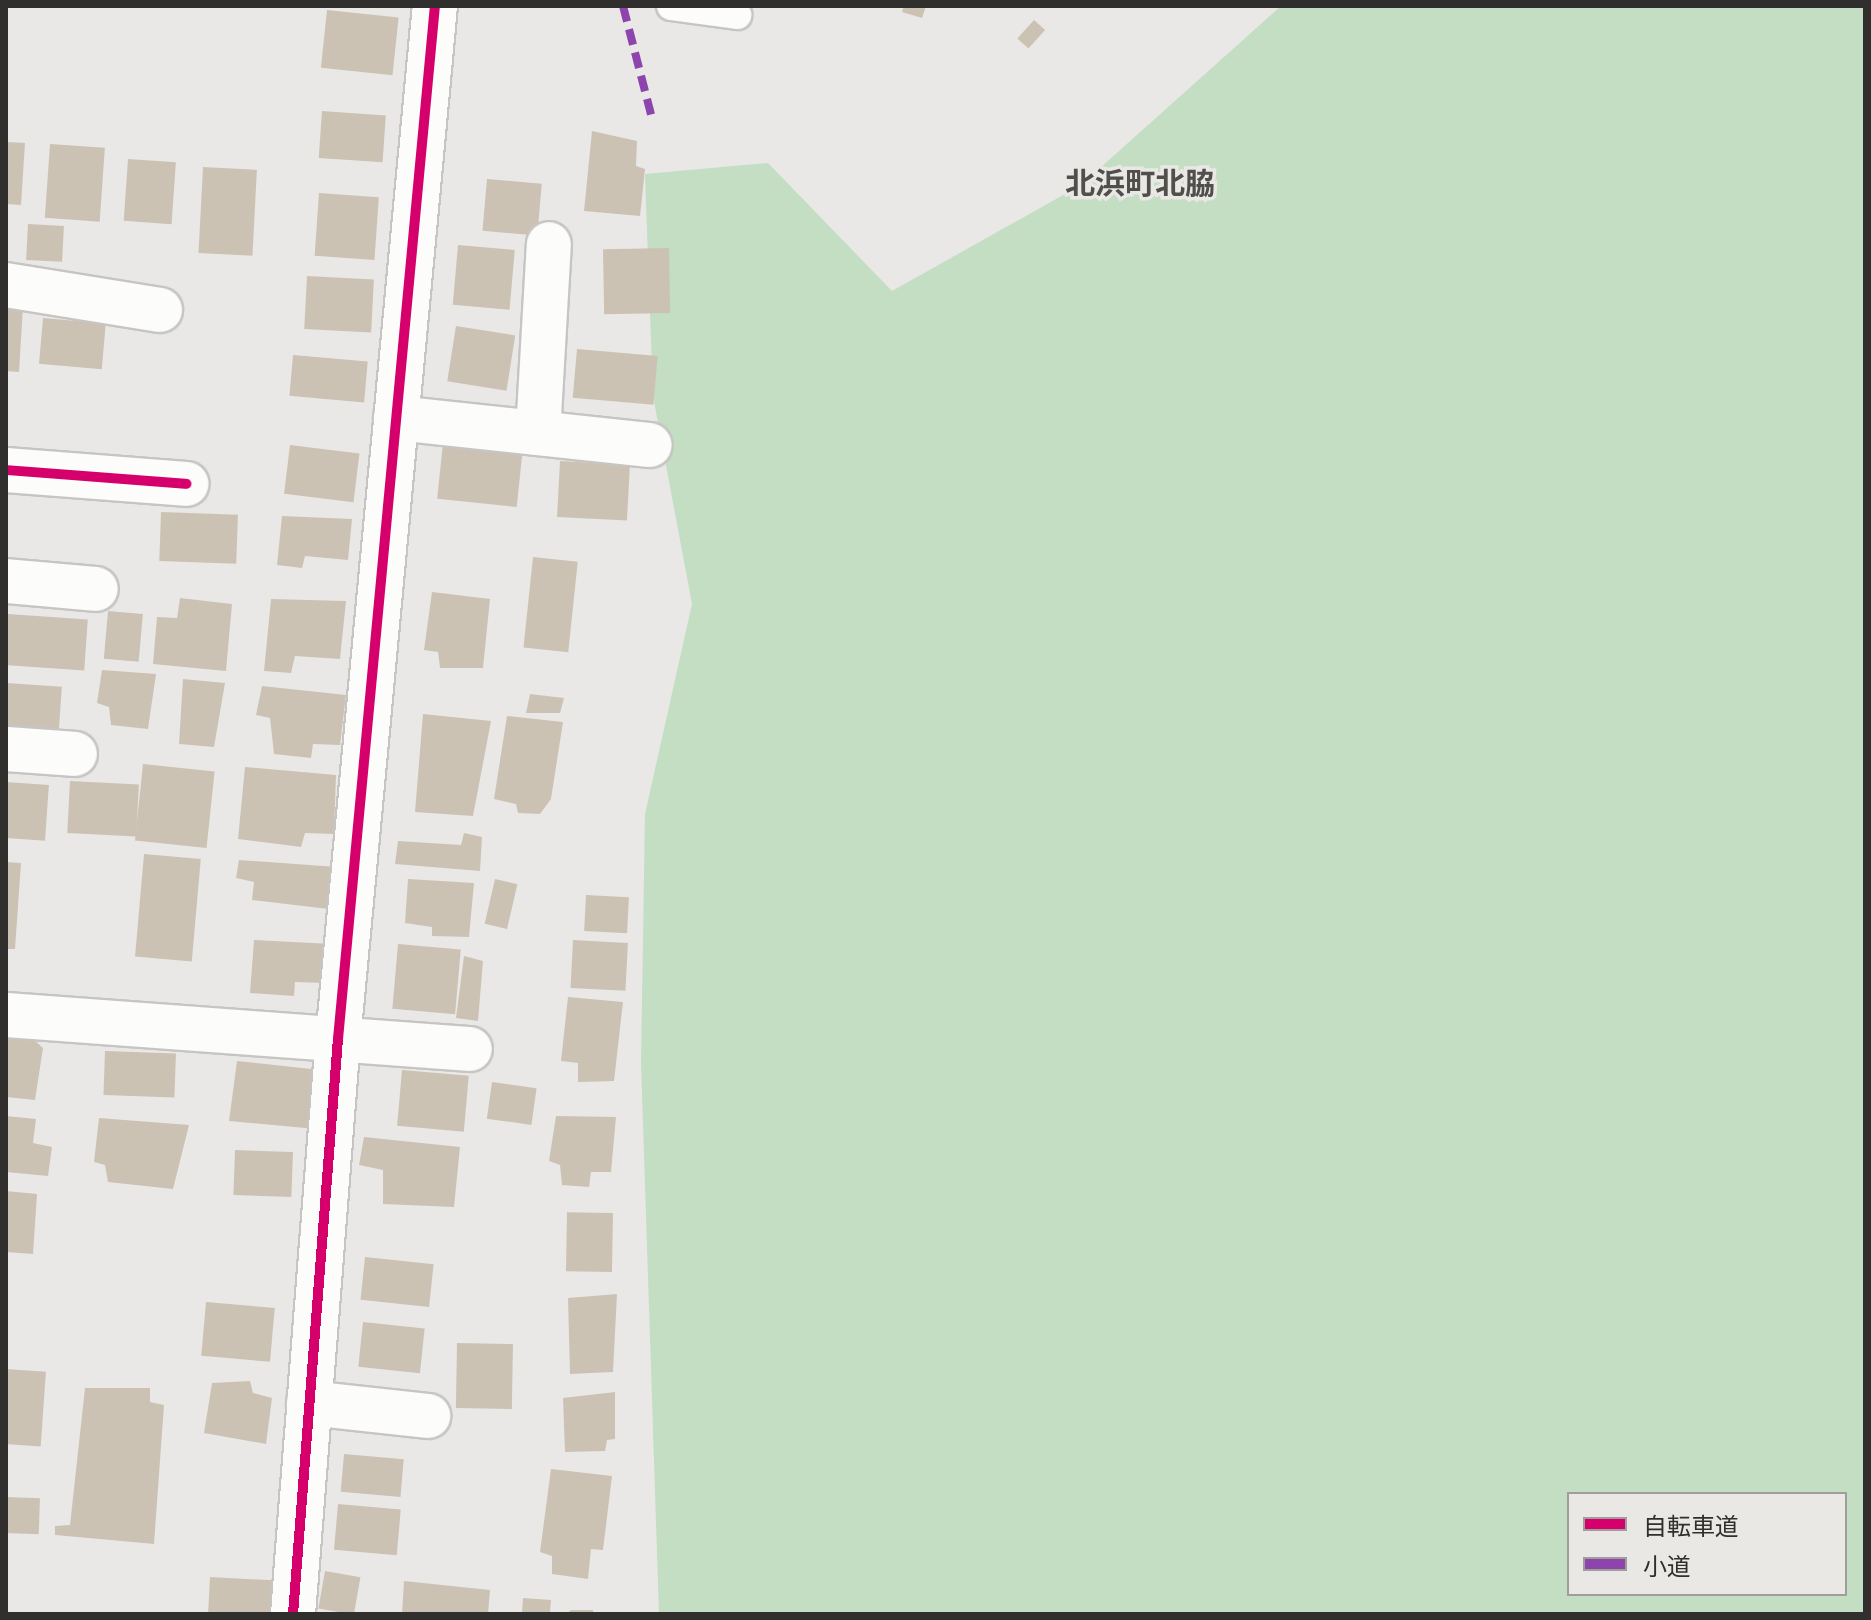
<!DOCTYPE html>
<html>
<head>
<meta charset="utf-8">
<style>
  body { margin:0 }
  #map { position:relative; width:1871px; height:1620px; overflow:hidden; background:#e9e8e6; font-family:Raleway,"Noto Sans JP",sans-serif }
  div>[style] { position:absolute }
  .green>* { inset:0; background:#c3dec2 }
  .building>* { inset:0; background:#ccc2b4; transform-origin:0 0 }
  .roads { filter:drop-shadow(2px 0 #c6c5c4) drop-shadow(-2px 0 #c6c5c4) drop-shadow(0 2px #c6c5c4) drop-shadow(0 -2px #c6c5c4) }
  .lane>* { height:28px; margin:-14px; padding:0 14px; transform-origin:14px; border-radius:14px; background:#fcfcfb }
  .street>* { height:44px; margin:-22px; padding:0 22px; transform-origin:22px; border-radius:22px; background:#fcfcfb }
  .quiet>* { height:8px; margin-top:-4px; transform-origin:0; background:repeating-linear-gradient(90deg,#8e44ad 0 16px,transparent 0 24px) }
  .cycleway>* { height:10px; margin:-5px; padding:0 5px; transform-origin:5px; border-radius:5px; background:#d6006c }
  span { translate:-50% -50%; white-space:nowrap; text-align:center; line-height:1.15; -webkit-text-stroke:7px #eae8e5; paint-order:stroke }
  .neighbourhood-label { font-size:30px; color:#514f4c; font-weight:700 }
  .frame { position:absolute; inset:0; border:8px solid #302f2d; pointer-events:none }
  .legend { position:absolute; left:1567px; top:1492px; width:280px; height:104px; box-sizing:border-box; background:#eae8e5; border:2px solid #a09e9b; margin:0; padding:10px 14px; list-style:none; font-size:24px; color:#302f2d }
  .legend li { display:flex; align-items:center; gap:16px; height:40px }
  .legend b { width:40px; border:2px solid #a09e9b }
</style>
</head>
<body>
<div id="map">
  <div class="green">
    <div style="clip-path:polygon(evenodd,1281px 6px,1865px 6px,1865px 1614px,659px 1614px,641px 1062px,645px 814px,692px 604px,653px 396px,645px 174px,768px 163px,892px 291px,1081px 185px,1281px 6px,1569px 1494px,1845px 1494px,1845px 1594px,1569px 1594px,1569px 1494px)"></div>
  </div>
  <div class="building">
    <div style="clip-path:polygon(904px 6px,926px 6px,922px 18px,902px 12px)"></div>
    <div style="left:327px;top:10px;width:72px;height:58px;rotate:6deg"></div>
    <div style="left:1034px;top:20px;width:15px;height:25px;rotate:42deg"></div>
    <div style="left:322px;top:111px;width:64px;height:47px;rotate:4deg"></div>
    <div style="clip-path:polygon(592px 131px,637px 141px,636px 166px,645px 169px,640px 216px,584px 211px)"></div>
    <div style="clip-path:polygon(6px 142px,25px 143px,21px 205px,6px 204px)"></div>
    <div style="left:50px;top:144px;width:55px;height:74px;rotate:4deg"></div>
    <div style="left:128px;top:159px;width:48px;height:62px;rotate:4deg"></div>
    <div style="left:203px;top:167px;width:54px;height:86px;rotate:3deg"></div>
    <div style="left:487px;top:179px;width:55px;height:52px;rotate:5deg"></div>
    <div style="left:319px;top:193px;width:60px;height:63px;rotate:4deg"></div>
    <div style="left:28px;top:224px;width:36px;height:36px;rotate:3deg"></div>
    <div style="left:458px;top:245px;width:57px;height:60px;rotate:5deg"></div>
    <div style="left:669px;top:248px;width:65px;height:66px;rotate:89deg"></div>
    <div style="left:307px;top:276px;width:67px;height:53px;rotate:3deg"></div>
    <div style="clip-path:polygon(6px 305px,23px 306px,19px 372px,6px 371px)"></div>
    <div style="left:43px;top:318px;width:63px;height:46px;rotate:5deg"></div>
    <div style="left:456px;top:326px;width:60px;height:56px;rotate:9deg"></div>
    <div style="left:577px;top:349px;width:81px;height:49px;rotate:5deg"></div>
    <div style="left:293px;top:355px;width:75px;height:41px;rotate:5deg"></div>
    <div style="left:443px;top:443px;width:80px;height:56px;rotate:6deg"></div>
    <div style="left:290px;top:445px;width:70px;height:49px;rotate:7deg"></div>
    <div style="left:560px;top:461px;width:70px;height:56px;rotate:3deg"></div>
    <div style="left:161px;top:512px;width:77px;height:49px;rotate:2deg"></div>
    <div style="clip-path:polygon(282px 516px,352px 519px,348px 560px,305px 556px,302px 568px,277px 565px)"></div>
    <div style="left:533px;top:557px;width:45px;height:91px;rotate:6deg"></div>
    <div style="clip-path:polygon(432px 592px,490px 599px,483px 668px,440px 668px,438px 652px,424px 650px)"></div>
    <div style="clip-path:polygon(180px 598px,232px 604px,226px 671px,153px 664px,157px 617px,177px 618px)"></div>
    <div style="clip-path:polygon(271px 599px,346px 601px,340px 659px,295px 656px,291px 673px,264px 671px)"></div>
    <div style="left:108px;top:611px;width:35px;height:48px;rotate:5deg"></div>
    <div style="left:8px;top:614px;width:80px;height:51px;rotate:4deg"></div>
    <div style="clip-path:polygon(102px 670px,156px 674px,148px 729px,111px 725px,109px 707px,97px 703px)"></div>
    <div style="clip-path:polygon(183px 679px,225px 683px,214px 747px,179px 744px)"></div>
    <div style="left:7px;top:683px;width:55px;height:59px;rotate:4deg"></div>
    <div style="clip-path:polygon(262px 686px,346px 695px,340px 745px,313px 744px,311px 758px,274px 754px,270px 718px,256px 715px)"></div>
    <div style="clip-path:polygon(530px 694px,564px 698px,560px 713px,526px 713px)"></div>
    <div style="clip-path:polygon(423px 714px,491px 721px,473px 816px,415px 812px)"></div>
    <div style="clip-path:polygon(507px 716px,563px 722px,551px 799px,540px 814px,518px 813px,516px 804px,494px 799px)"></div>
    <div style="left:143px;top:764px;width:72px;height:77px;rotate:6deg"></div>
    <div style="clip-path:polygon(245px 767px,336px 775px,334px 834px,305px 833px,301px 847px,238px 839px)"></div>
    <div style="left:70px;top:781px;width:69px;height:52px;rotate:3deg"></div>
    <div style="left:6px;top:782px;width:43px;height:56px;rotate:4deg"></div>
    <div style="clip-path:polygon(464px 833px,482px 837px,480px 871px,395px 864px,398px 841px,461px 845px)"></div>
    <div style="left:144px;top:854px;width:57px;height:103px;rotate:5deg"></div>
    <div style="clip-path:polygon(239px 860px,337px 867px,329px 909px,252px 900px,254px 882px,236px 878px)"></div>
    <div style="clip-path:polygon(6px 862px,21px 863px,15px 949px,6px 949px)"></div>
    <div style="clip-path:polygon(408px 879px,474px 883px,469px 937px,432px 936px,432px 927px,405px 923px)"></div>
    <div style="left:495px;top:879px;width:23px;height:46px;rotate:13deg"></div>
    <div style="left:586px;top:895px;width:43px;height:36px;rotate:3deg"></div>
    <div style="clip-path:polygon(254px 940px,332px 944px,327px 983px,295px 982px,294px 996px,250px 993px)"></div>
    <div style="left:573px;top:940px;width:55px;height:48px;rotate:3deg"></div>
    <div style="left:398px;top:944px;width:63px;height:65px;rotate:5deg"></div>
    <div style="clip-path:polygon(464px 956px,483px 961px,478px 1021px,456px 1018px)"></div>
    <div style="clip-path:polygon(568px 997px,623px 1002px,614px 1081px,578px 1082px,578px 1063px,561px 1061px)"></div>
    <div style="clip-path:polygon(6px 1037px,33px 1039px,43px 1048px,35px 1100px,6px 1097px)"></div>
    <div style="left:105px;top:1051px;width:71px;height:44px;rotate:2deg"></div>
    <div style="clip-path:polygon(237px 1061px,311px 1069px,322px 1081px,316px 1129px,229px 1121px)"></div>
    <div style="left:402px;top:1070px;width:67px;height:56px;rotate:5deg"></div>
    <div style="left:492px;top:1082px;width:45px;height:37px;rotate:8deg"></div>
    <div style="clip-path:polygon(6px 1116px,36px 1119px,33px 1143px,52px 1147px,48px 1176px,6px 1172px)"></div>
    <div style="clip-path:polygon(556px 1116px,616px 1117px,611px 1172px,591px 1172px,589px 1187px,562px 1185px,560px 1165px,549px 1161px)"></div>
    <div style="clip-path:polygon(99px 1118px,189px 1125px,173px 1189px,108px 1182px,105px 1165px,94px 1162px)"></div>
    <div style="clip-path:polygon(364px 1137px,460px 1147px,454px 1207px,383px 1204px,383px 1170px,359px 1165px)"></div>
    <div style="left:235px;top:1150px;width:58px;height:45px;rotate:2deg"></div>
    <div style="clip-path:polygon(6px 1191px,37px 1194px,33px 1254px,6px 1252px)"></div>
    <div style="left:613px;top:1213px;width:59px;height:46px;rotate:91deg"></div>
    <div style="left:365px;top:1257px;width:69px;height:43px;rotate:6deg"></div>
    <div style="clip-path:polygon(617px 1294px,613px 1372px,570px 1374px,568px 1298px)"></div>
    <div style="left:206px;top:1302px;width:69px;height:54px;rotate:5deg"></div>
    <div style="left:363px;top:1322px;width:62px;height:45px;rotate:6deg"></div>
    <div style="left:457px;top:1343px;width:56px;height:65px;rotate:1deg"></div>
    <div style="left:6px;top:1369px;width:40px;height:75px;rotate:4deg"></div>
    <div style="clip-path:polygon(250px 1381px,253px 1393px,272px 1398px,266px 1444px,204px 1433px,212px 1383px)"></div>
    <div style="clip-path:polygon(85px 1388px,150px 1388px,150px 1402px,164px 1405px,154px 1544px,55px 1535px,55px 1526px,70px 1525px)"></div>
    <div style="clip-path:polygon(615px 1392px,615px 1439px,607px 1440px,605px 1451px,565px 1452px,563px 1398px)"></div>
    <div style="left:344px;top:1454px;width:60px;height:38px;rotate:5deg"></div>
    <div style="clip-path:polygon(551px 1469px,612px 1476px,603px 1550px,591px 1549px,588px 1579px,552px 1574px,552px 1556px,540px 1552px)"></div>
    <div style="left:6px;top:1497px;width:34px;height:36px;rotate:2deg"></div>
    <div style="left:338px;top:1504px;width:63px;height:46px;rotate:5deg"></div>
    <div style="left:325px;top:1571px;width:36px;height:38px;rotate:10deg"></div>
    <div style="left:210px;top:1577px;width:68px;height:37px;rotate:3deg"></div>
    <div style="clip-path:polygon(404px 1581px,490px 1590px,488px 1614px,402px 1614px)"></div>
    <div style="left:523px;top:1598px;width:28px;height:16px;rotate:4deg"></div>
    <div style="clip-path:polygon(571px 1610px,593px 1610px,593px 1614px,566px 1614px)"></div>
  </div>
  <div class="roads">
    <div class="lane">
      <div style="left:671px;top:6px;width:67px;rotate:7.8deg"></div>
    </div>
    <div class="street">
      <div style="left:6px;top:285px;width:156px;rotate:9.2deg"></div>
      <div style="left:396px;top:418px;width:255px;rotate:6.1deg"></div>
      <div style="left:538px;top:433px;width:189px;rotate:-86.7deg"></div>
      <div style="left:6px;top:470px;width:181px;rotate:4.4deg"></div>
      <div style="left:6px;top:581px;width:90px;rotate:5.1deg"></div>
      <div style="left:6px;top:749px;width:69px;rotate:4.1deg"></div>
      <div style="left:6px;top:1015px;width:465px;rotate:4.2deg"></div>
      <div style="left:309px;top:1403px;width:120px;rotate:6.2deg"></div>
      <div style="left:293px;top:1614px;width:577px;rotate:-85.53deg"></div>
      <div style="left:338px;top:1039px;width:1038px;rotate:-84.64deg"></div>
    </div>
  </div>
  <div class="quiet">
    <div style="left:623px;top:6px;width:112px;rotate:75.5deg"></div>
  </div>
  <div class="cycleway">
    <div style="left:6px;top:470px;width:181px;rotate:4.4deg"></div>
    <div style="left:293px;top:1614px;width:577px;rotate:-85.53deg"></div>
    <div style="left:338px;top:1039px;width:1038px;rotate:-84.64deg"></div>
  </div>
  <div class="neighbourhood-label">
    <span style="left:1140px;top:184px">北浜町北脇</span>
  </div>
  <div class="frame"></div>
  <ul class="legend">
  <li><b style="height:10px;background:#d6006c"></b>自転車道</li>
  <li><b style="height:10px;background:#8e44ad"></b>小道</li>
  </ul>
</div>
</body>
</html>
